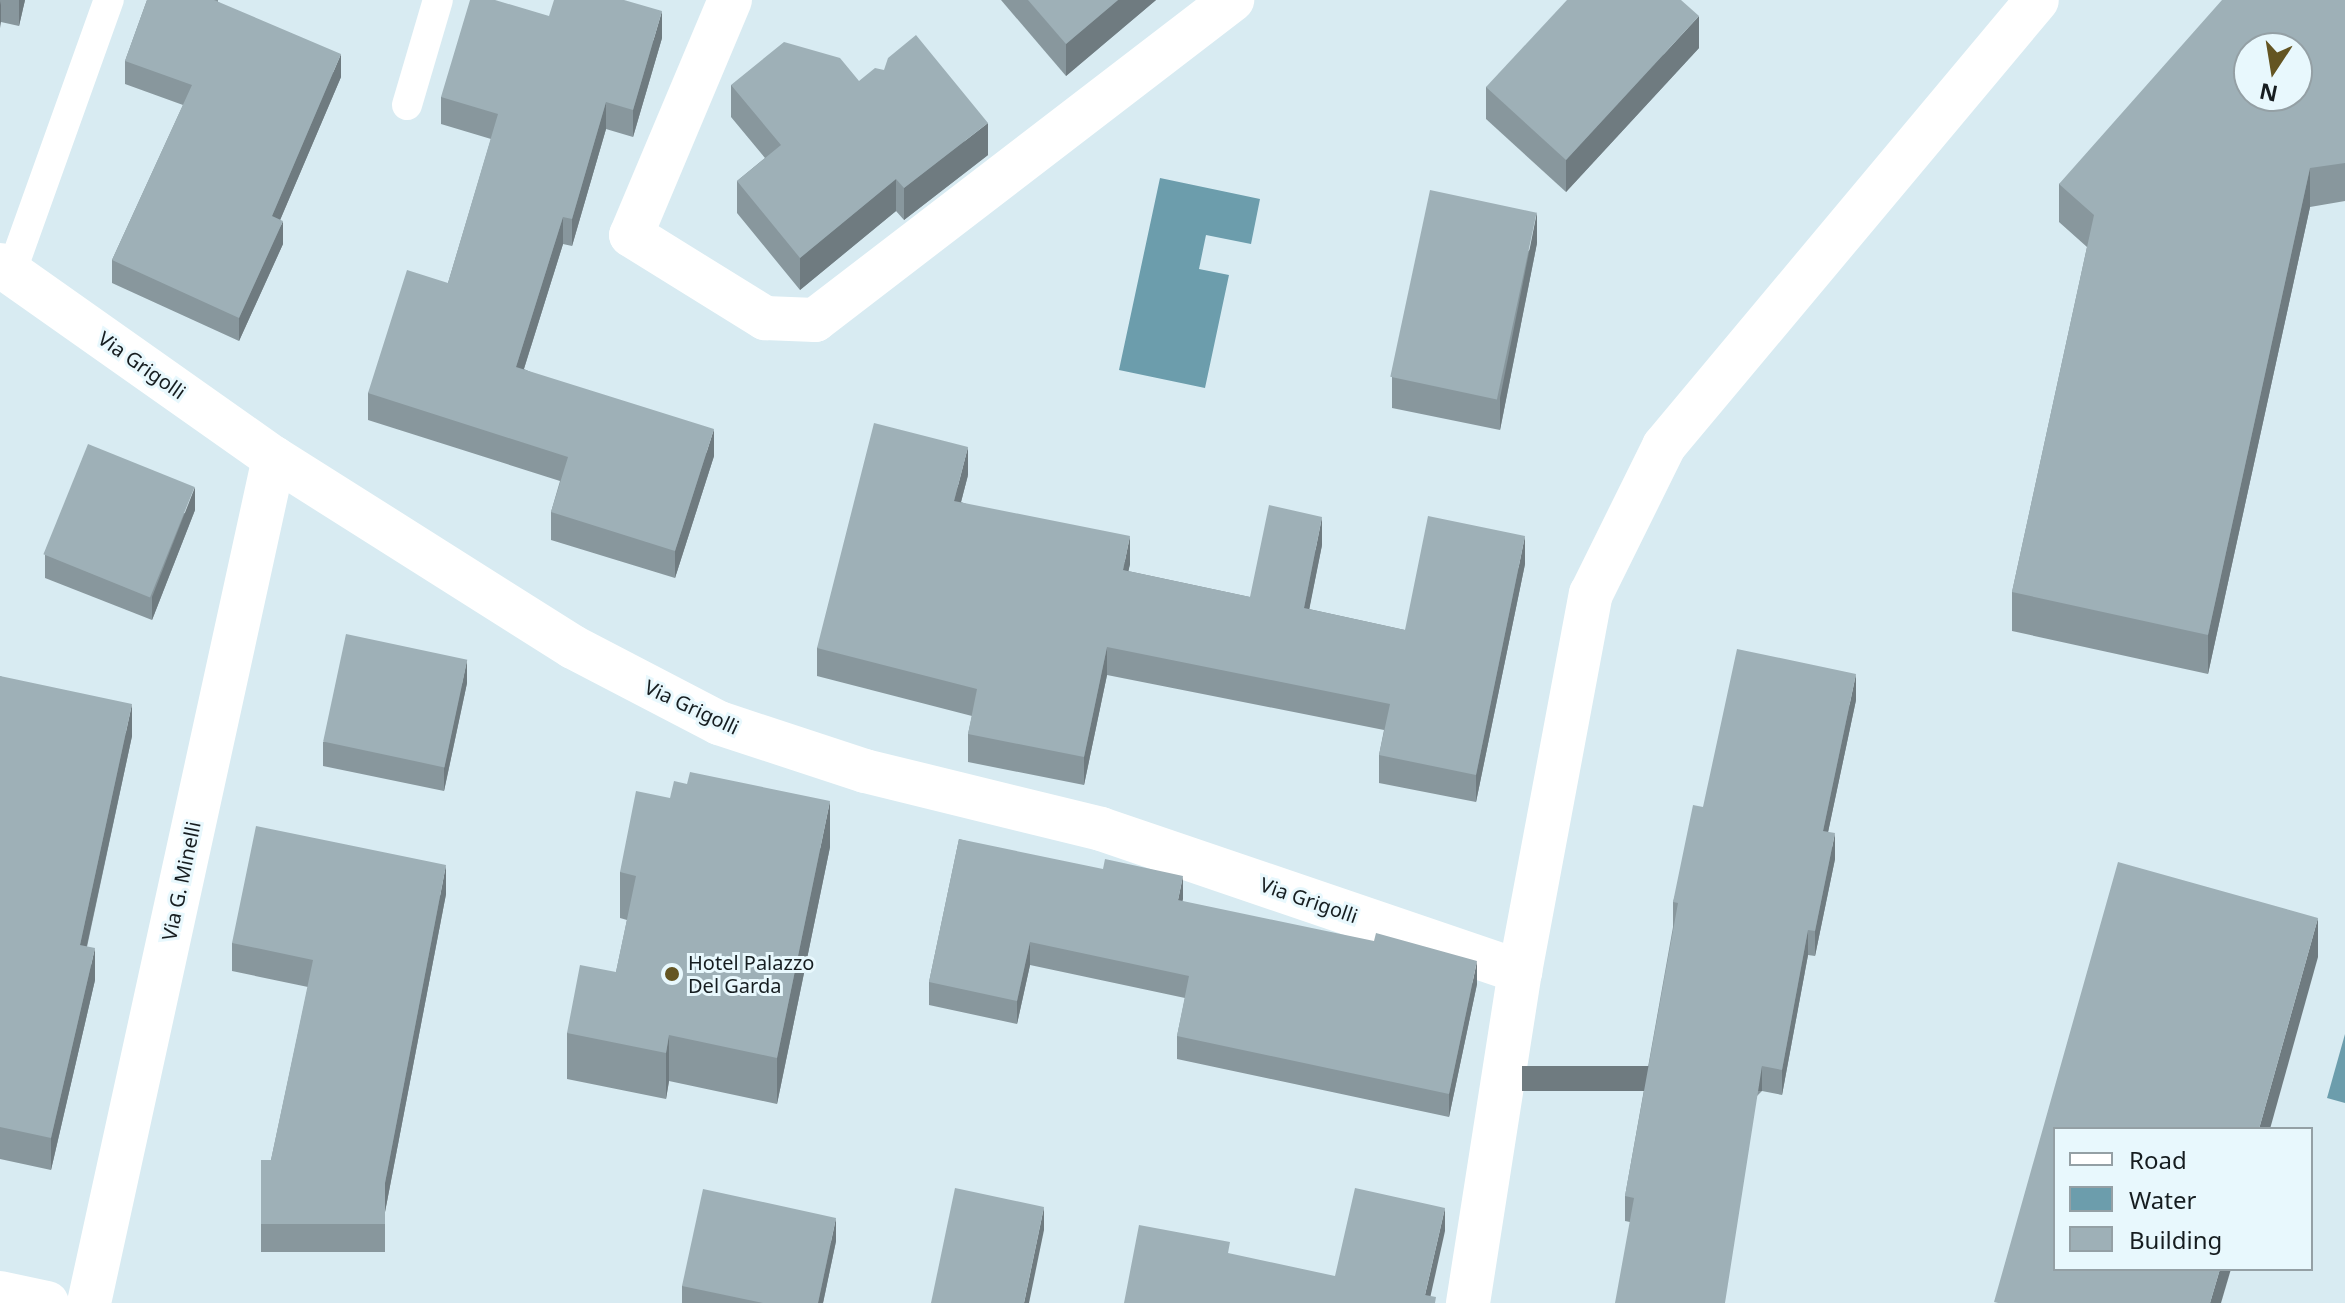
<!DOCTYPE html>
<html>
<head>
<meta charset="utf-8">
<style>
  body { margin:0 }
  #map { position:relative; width:2345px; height:1303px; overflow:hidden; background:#d8ebf2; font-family:"Noto Sans",sans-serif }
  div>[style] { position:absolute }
  .water>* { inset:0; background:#6c9dac }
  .service>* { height:30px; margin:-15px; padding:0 15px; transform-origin:15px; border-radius:15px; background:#fff }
  .minor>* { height:44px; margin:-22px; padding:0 22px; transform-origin:22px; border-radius:22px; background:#fff }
  .wall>* { inset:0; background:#88979d }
  .shaded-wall>* { inset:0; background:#6f7b80; transform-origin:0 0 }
  .building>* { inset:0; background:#9eb0b7; transform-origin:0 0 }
  .dots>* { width:22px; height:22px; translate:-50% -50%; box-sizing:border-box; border:4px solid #e8f8fd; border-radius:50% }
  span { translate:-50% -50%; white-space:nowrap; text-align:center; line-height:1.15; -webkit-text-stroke:6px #e8f8fd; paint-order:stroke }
  .street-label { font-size:20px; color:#161d20 }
  .poi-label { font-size:20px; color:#161d20 }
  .left { translate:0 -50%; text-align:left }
  .legend { position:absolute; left:2053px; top:1127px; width:260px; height:144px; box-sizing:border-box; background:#e8f8fd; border:2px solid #94a0a5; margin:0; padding:10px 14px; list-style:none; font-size:24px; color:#161d20 }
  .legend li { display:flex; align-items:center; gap:16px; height:40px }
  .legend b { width:40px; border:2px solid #94a0a5 }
  .north { position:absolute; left:2233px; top:32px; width:80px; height:80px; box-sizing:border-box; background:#e8f8fd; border:2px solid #94a0a5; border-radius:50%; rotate:192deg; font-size:22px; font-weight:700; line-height:32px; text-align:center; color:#161d20 }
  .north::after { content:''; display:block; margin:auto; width:28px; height:36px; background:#645522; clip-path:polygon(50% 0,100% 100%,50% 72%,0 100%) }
</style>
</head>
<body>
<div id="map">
  <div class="water">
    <div style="clip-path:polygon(1160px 178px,1260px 199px,1251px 244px,1206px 235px,1199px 269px,1229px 275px,1205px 388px,1119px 370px)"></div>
    <div style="clip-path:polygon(2345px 1034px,2345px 1103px,2327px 1098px)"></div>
  </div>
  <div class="service">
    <div style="left:407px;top:105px;width:109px;rotate:-73.6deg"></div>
    <div style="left:11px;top:273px;width:290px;rotate:-70.3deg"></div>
  </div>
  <div class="minor">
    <div style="left:730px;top:0;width:255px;rotate:112.8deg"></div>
    <div style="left:631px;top:235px;width:158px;rotate:31.8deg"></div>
    <div style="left:765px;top:318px;width:50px;rotate:2.3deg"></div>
    <div style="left:815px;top:320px;width:526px;rotate:-37.5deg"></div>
    <div style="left:0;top:265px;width:335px;rotate:35.2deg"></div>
    <div style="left:274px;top:458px;width:354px;rotate:32.3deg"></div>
    <div style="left:573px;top:647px;width:165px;rotate:27.5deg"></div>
    <div style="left:719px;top:723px;width:154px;rotate:18.2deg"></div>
    <div style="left:865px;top:771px;width:243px;rotate:13.8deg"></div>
    <div style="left:1101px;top:829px;width:443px;rotate:18.8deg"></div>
    <div style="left:0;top:1293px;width:48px;rotate:12deg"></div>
    <div style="left:89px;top:1303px;width:865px;rotate:-77.65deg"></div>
    <div style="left:1468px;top:1303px;width:335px;rotate:-81.1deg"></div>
    <div style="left:1520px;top:972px;width:385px;rotate:-79.4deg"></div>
    <div style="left:1591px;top:594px;width:165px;rotate:-63.7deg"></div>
    <div style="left:1664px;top:446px;width:581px;rotate:-50.09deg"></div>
  </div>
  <div class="wall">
    <div style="clip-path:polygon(0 0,25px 0,19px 26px,1px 22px)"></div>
    <div style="clip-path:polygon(147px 0,218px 0,218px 2px,341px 77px,280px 220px,283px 244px,239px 341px,112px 283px,112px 260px,183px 105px,125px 84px,125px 61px)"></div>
    <div style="clip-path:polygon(1001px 0,1156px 0,1066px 76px)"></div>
    <div style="clip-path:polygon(2345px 0,2345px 201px,2310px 207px,2208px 674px,2012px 631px,2012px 592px,2087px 247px,2059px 222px,2059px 184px)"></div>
    <div style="clip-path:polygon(662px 38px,633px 137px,606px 129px,572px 246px,563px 244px,524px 369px,714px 456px,675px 578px,551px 540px,551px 512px,560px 481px,368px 420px,368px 393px,448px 283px,491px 139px,441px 124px,441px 97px)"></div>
    <div style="clip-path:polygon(1699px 48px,1566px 192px,1486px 119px,1486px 87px)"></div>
    <div style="clip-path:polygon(859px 81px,988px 155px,904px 220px,896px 211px,800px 290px,737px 213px,737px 181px,765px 158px,731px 117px,731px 85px)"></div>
    <div style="clip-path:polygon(1537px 243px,1500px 430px,1392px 408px,1392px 377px)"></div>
    <div style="clip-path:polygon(968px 475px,961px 502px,1130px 564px,1128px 571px,1250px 597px,1322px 545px,1309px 609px,1405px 630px,1525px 564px,1476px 802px,1379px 783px,1379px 755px,1384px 730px,1107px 675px,1084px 785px,968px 762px,968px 734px,972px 716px,817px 676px,817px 648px)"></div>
    <div style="clip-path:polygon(195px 510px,152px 620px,45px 578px,45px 555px)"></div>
    <div style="clip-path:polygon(0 676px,132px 736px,87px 947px,95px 980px,51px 1170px,0 1159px)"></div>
    <div style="clip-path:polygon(467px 683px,444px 791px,323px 766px,323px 742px)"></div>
    <div style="clip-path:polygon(1856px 700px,1828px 832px,1835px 859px,1815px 956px,1808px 955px,1782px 1095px,1762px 1091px,1630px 1222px,1625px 1221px,1625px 1196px,1673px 927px,1673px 902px,1703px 807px)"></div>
    <div style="clip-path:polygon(959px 839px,1477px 984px,1449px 1117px,1177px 1059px,1177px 1036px,1185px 998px,1030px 965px,1017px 1024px,929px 1005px,929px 982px)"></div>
    <div style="clip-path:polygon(830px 847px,777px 1104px,669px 1081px,666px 1099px,567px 1079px,567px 1033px,616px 972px,627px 920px,620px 918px,620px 872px)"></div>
    <div style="clip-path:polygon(446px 894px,385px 1212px,385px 1252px,261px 1252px,261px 1160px,271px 1160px,308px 987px,232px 971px,232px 943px)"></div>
    <div style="clip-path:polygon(836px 1241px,823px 1303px,682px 1303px,682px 1286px)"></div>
  </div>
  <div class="shaded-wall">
    <div style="clip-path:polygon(1px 0,1px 22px,0 28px,0 5px)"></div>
    <div style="clip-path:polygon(19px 0,25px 0,19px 26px)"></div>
    <div style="clip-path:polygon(1118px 0,1156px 0,1066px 76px,1066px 44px)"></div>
    <div style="clip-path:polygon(662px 11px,662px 38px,633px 137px,633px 110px)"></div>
    <div style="clip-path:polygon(1699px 16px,1699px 48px,1566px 192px,1566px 160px)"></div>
    <div style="clip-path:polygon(341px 54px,341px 77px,272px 239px,272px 216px)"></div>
    <div style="clip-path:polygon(606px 102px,606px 129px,572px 246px,572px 219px)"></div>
    <div style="clip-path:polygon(988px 123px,988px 155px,904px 220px,904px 188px)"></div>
    <div style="clip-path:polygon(2310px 168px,2310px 207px,2208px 674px,2208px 635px)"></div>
    <div style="clip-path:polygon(896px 179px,896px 211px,800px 290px,800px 258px)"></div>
    <div style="clip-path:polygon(1537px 212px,1537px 243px,1500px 430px,1500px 398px)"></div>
    <div style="clip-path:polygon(563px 217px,563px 244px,516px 394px,516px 367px)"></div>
    <div style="clip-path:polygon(283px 221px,283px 244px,239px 341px,239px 318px)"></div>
    <div style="clip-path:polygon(714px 429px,714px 456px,675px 578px,675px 551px)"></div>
    <div style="clip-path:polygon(968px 447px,968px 475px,954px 529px,954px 501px)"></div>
    <div style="clip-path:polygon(195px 487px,195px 510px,152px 620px,152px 597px)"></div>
    <div style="clip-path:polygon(1322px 517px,1322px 545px,1304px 636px,1304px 608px)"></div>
    <div style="clip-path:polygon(1130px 536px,1130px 564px,1123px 597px,1123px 570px)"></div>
    <div style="clip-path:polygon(1525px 536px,1525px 564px,1476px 802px,1476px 775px)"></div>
    <div style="clip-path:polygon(1107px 647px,1107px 675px,1084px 785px,1084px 757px)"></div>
    <div style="clip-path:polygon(467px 660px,467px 683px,444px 791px,444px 768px)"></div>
    <div style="clip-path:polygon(1856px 674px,1856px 700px,1823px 856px,1823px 831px)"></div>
    <div style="clip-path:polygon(132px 704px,132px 736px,80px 977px,80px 945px)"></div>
    <div style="clip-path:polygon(830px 801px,830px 847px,777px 1104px,777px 1058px)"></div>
    <div style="clip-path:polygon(1835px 833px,1835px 859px,1815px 956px,1815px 931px)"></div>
    <div style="clip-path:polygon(446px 865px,446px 894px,385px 1212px,385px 1183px)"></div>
    <div style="clip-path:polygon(1183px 876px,1183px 899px,1178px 923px,1178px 900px)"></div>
    <div style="clip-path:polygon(2318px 918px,2318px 957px,2270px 1129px,2259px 1129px)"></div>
    <div style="clip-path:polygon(1808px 930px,1808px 955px,1782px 1095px,1782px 1070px)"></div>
    <div style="clip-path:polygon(1030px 942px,1030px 965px,1017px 1024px,1017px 1001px)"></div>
    <div style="clip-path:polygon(95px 948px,95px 980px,51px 1170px,51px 1138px)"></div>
    <div style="clip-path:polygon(1477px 961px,1477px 984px,1449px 1117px,1449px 1094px)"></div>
    <div style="clip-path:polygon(669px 1035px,669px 1081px,666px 1099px,666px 1053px)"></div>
    <div style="left:1762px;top:1066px;width:25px;height:240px;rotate:90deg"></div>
    <div style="clip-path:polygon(1044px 1207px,1044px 1230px,1029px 1303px,1024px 1303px)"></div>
    <div style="clip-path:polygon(1445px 1208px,1445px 1231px,1429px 1303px,1425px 1295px)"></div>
    <div style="clip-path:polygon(836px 1218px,836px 1241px,823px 1303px,818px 1303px)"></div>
    <div style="clip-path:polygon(2220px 1269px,2231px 1269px,2221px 1303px,2210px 1303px)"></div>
  </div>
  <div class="building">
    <div style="clip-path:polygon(147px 0,214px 0,341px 54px,272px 216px,283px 221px,239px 318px,112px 260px,192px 85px,125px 61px)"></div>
    <div style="clip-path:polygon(470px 0,495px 0,549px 16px,554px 0,624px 0,662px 11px,633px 110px,606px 102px,572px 219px,563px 217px,516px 367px,714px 429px,675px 551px,551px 512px,568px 457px,368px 393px,407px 270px,448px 283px,498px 114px,441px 97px)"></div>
    <div style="clip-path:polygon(1028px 0,1118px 0,1066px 44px)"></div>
    <div style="clip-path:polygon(1567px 0,1681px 0,1699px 16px,1566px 160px,1486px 87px)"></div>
    <div style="clip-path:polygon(evenodd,2222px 0,2345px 0,2345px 163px,2310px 168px,2208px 635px,2012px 592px,2094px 215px,2059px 184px,2222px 0,2249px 48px,2297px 48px,2297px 96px,2249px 96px,2249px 48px)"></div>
    <div style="clip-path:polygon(916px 35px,988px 123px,904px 188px,896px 179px,800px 258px,737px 181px,781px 145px,731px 85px,784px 42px,840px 58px,859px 81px,875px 68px,884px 70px,888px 58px)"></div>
    <div style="left:1430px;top:190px;width:109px;height:191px;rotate:12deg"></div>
    <div style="clip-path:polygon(874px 423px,968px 447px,954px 501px,1130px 536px,1123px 570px,1250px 597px,1269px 505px,1322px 517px,1304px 608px,1405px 630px,1428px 516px,1525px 536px,1476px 775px,1379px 755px,1390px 704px,1107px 647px,1084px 757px,968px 734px,977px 689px,817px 648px)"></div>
    <div style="left:88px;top:444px;width:115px;height:119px;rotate:22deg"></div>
    <div style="left:346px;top:634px;width:124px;height:110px;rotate:12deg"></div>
    <div style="clip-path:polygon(1737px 649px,1856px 674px,1823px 831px,1835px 833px,1815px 931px,1808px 930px,1782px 1070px,1762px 1066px,1725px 1303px,1615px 1303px,1634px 1198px,1625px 1196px,1678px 903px,1673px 902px,1693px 805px,1703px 807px)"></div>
    <div style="clip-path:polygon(0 676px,132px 704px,80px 945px,95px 948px,51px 1138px,0 1127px)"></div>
    <div style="clip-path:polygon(690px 772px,830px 801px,777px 1058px,669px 1035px,666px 1053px,567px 1033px,580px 965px,616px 972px,636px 876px,620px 872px,636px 791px,670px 798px,674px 781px,687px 784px)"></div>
    <div style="clip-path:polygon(256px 826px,446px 865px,385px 1183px,385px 1224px,261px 1224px,261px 1160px,271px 1160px,313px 960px,232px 943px)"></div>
    <div style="clip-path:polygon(959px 839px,1103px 869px,1105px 859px,1183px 876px,1178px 900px,1374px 941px,1376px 933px,1477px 961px,1449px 1094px,1177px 1036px,1189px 976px,1030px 942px,1017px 1001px,929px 982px)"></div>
    <div style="clip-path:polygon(2118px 862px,2318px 918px,2259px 1129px,2055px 1129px,2055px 1269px,2220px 1269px,2210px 1303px,1998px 1303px,1994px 1302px)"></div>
    <div style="clip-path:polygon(955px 1188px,1044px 1207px,1024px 1303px,931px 1303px)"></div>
    <div style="clip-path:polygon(1355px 1188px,1445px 1208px,1425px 1295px,1436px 1297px,1435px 1303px,1124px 1303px,1139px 1225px,1230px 1242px,1228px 1253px,1335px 1276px)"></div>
    <div style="clip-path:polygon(703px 1189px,836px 1218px,818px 1303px,763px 1303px,682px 1286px)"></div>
  </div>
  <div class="dots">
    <div style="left:672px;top:974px;background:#645522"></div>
  </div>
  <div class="street-label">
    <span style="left:142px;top:365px;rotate:35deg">Via Grigolli</span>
    <span style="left:692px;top:707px;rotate:25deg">Via Grigolli</span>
    <span style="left:181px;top:881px;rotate:-78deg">Via G. Minelli</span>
    <span style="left:1309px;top:900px;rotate:19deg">Via Grigolli</span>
  </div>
  <div class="poi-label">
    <span class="left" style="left:688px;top:974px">Hotel Palazzo<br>Del Garda</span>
  </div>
  <ul class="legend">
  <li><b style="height:10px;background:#fff"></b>Road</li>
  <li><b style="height:22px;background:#6c9dac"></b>Water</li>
  <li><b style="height:22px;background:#9eb0b7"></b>Building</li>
  </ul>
  <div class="north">N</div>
</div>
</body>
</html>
